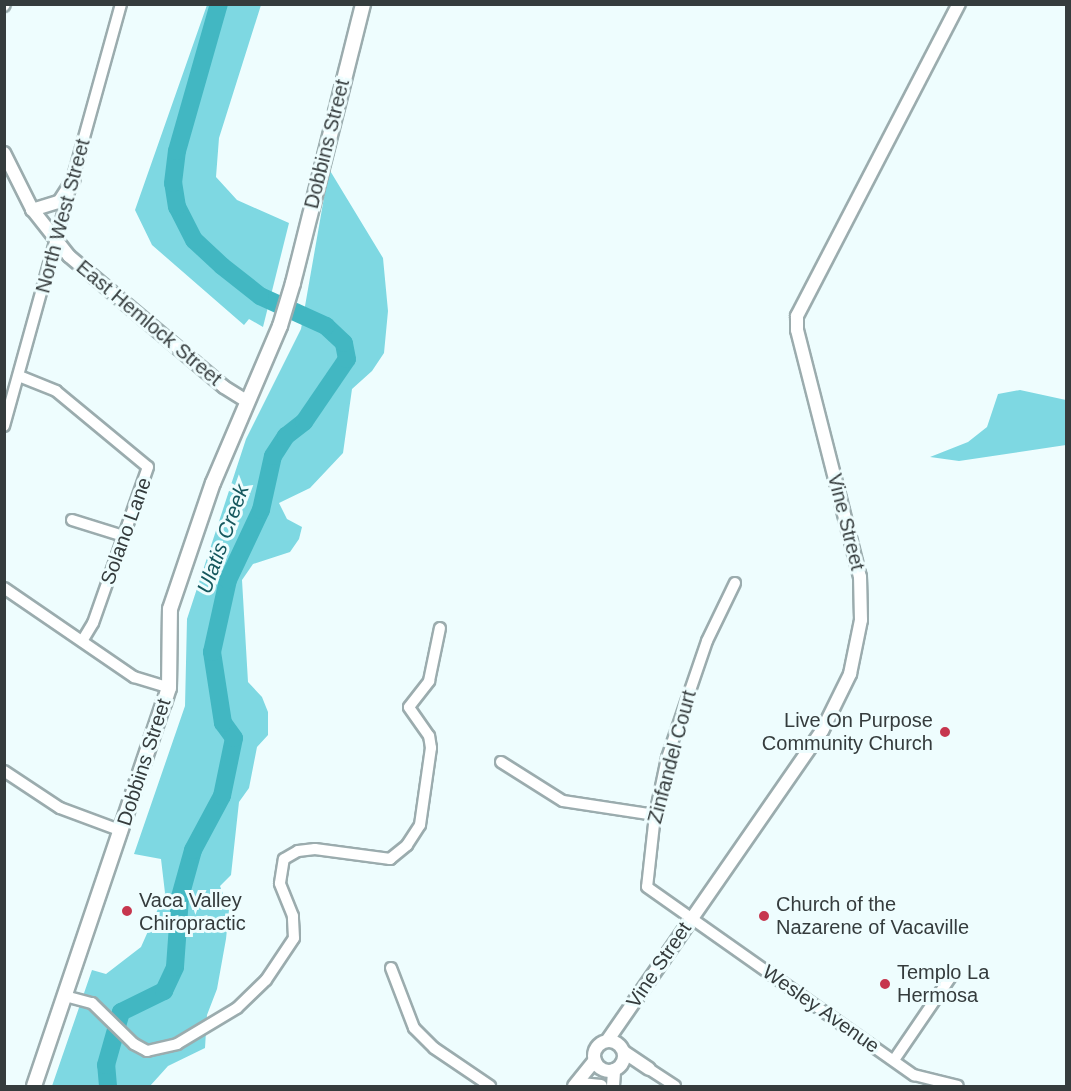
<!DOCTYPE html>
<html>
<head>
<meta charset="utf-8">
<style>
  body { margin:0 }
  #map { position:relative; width:1071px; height:1091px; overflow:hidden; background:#eefdfe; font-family:Helvetica,sans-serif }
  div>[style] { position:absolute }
  .green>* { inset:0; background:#7ed8e2 }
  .river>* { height:18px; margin:-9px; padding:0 9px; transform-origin:9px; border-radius:9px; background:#42b7c2 }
  .roads { filter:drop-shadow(2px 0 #9bacae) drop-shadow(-2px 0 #9bacae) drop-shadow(0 2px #9bacae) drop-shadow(0 -2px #9bacae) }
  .minor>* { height:10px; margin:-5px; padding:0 5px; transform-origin:5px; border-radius:5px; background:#fff }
  .tertiary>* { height:12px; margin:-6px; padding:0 6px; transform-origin:6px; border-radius:6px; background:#fff }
  .tertiary>.ring { margin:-6px; padding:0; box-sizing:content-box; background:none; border:12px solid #fff; border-radius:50% }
  .secondary>* { height:14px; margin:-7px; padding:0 7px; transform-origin:7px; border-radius:7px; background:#fff }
  .dots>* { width:16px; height:16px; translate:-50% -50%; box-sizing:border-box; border:3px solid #eefdfe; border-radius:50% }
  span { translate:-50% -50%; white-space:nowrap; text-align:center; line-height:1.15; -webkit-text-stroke:6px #eefdfe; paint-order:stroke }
  .street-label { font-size:20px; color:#353c3d }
  .poi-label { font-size:20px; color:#353c3d }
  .right { translate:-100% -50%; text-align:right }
  .left { translate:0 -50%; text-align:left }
  .water-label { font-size:21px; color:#15575d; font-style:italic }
  .frame { position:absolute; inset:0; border:6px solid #353c3d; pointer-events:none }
</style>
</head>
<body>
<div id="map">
  <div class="green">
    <div style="clip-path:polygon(207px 5px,261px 5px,219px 138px,216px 177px,237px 200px,289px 223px,263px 327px,249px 319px,244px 325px,152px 245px,135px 210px)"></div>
    <div style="clip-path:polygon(329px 169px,383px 258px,388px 311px,384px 353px,372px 371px,352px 389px,343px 453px,310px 488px,279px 503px,287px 519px,302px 527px,299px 539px,290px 552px,253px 564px,242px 580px,248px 682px,262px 697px,268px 712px,268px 735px,257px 747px,249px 788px,239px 802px,231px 875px,220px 886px,229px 910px,226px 939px,217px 989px,207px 1015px,205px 1048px,168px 1066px,150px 1086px,52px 1086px,92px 970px,106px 974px,141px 947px,165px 893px,161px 859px,134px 854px,185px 706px,187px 619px,246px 439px,301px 329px)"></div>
    <div style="clip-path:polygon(1020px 390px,1066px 400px,1066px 445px,959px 461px,930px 457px,968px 442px,987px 427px,998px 394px)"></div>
  </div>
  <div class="river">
    <div style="left:108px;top:1086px;width:21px;rotate:-95deg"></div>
    <div style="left:106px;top:1065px;width:55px;rotate:-74.2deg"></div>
    <div style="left:121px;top:1012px;width:48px;rotate:-26deg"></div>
    <div style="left:164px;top:991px;width:26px;rotate:-65deg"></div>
    <div style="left:175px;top:967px;width:70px;rotate:-85.9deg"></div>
    <div style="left:180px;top:897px;width:49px;rotate:-74.5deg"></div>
    <div style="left:193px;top:850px;width:61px;rotate:-61.8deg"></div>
    <div style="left:222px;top:796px;width:59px;rotate:-78.3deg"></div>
    <div style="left:234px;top:738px;width:19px;rotate:-126deg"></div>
    <div style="left:223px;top:723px;width:72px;rotate:-98.8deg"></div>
    <div style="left:212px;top:652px;width:74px;rotate:-77.5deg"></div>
    <div style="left:228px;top:580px;width:77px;rotate:-64.8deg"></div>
    <div style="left:261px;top:510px;width:55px;rotate:-77.5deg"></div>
    <div style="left:273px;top:456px;width:24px;rotate:-57deg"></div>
    <div style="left:286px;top:436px;width:23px;rotate:-38deg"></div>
    <div style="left:304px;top:422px;width:76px;rotate:-55.7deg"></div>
    <div style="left:347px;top:359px;width:16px;rotate:-101deg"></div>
    <div style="left:344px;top:343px;width:25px;rotate:-137deg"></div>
    <div style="left:326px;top:326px;width:72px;rotate:-155.6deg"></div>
    <div style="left:260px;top:296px;width:48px;rotate:-141.7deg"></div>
    <div style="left:222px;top:266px;width:38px;rotate:-137deg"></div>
    <div style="left:194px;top:240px;width:37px;rotate:-117deg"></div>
    <div style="left:177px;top:207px;width:24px;rotate:-99deg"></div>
    <div style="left:173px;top:183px;width:32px;rotate:-83deg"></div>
    <div style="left:177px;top:151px;width:153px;rotate:-74.1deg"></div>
  </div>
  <div class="roads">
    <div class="minor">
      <div style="left:4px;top:6px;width:2px;rotate:-63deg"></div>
      <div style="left:19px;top:376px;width:40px;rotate:22deg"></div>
      <div style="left:56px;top:391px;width:119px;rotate:39.6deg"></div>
      <div style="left:148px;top:467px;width:165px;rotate:109.4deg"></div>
      <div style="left:93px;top:623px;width:21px;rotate:121deg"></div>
      <div style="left:4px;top:426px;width:438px;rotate:-74.5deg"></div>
      <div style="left:72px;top:520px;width:53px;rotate:17.4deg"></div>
      <div style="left:735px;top:583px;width:64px;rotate:115.8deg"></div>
      <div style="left:707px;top:641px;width:124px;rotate:108.9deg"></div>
      <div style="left:667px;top:758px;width:58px;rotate:101.9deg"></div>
      <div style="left:655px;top:815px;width:72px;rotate:96.3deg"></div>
      <div style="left:647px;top:887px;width:327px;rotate:35.2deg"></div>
      <div style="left:914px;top:1075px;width:45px;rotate:14deg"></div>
      <div style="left:4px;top:588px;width:158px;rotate:34.4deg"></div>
      <div style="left:134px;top:677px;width:37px;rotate:17deg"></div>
      <div style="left:501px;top:762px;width:73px;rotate:32.2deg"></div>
      <div style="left:563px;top:801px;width:93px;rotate:8.7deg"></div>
      <div style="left:4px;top:771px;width:67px;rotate:33.5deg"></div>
      <div style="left:60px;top:808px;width:66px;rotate:20.4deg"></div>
      <div style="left:391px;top:968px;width:64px;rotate:69deg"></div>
      <div style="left:414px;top:1028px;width:28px;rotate:45deg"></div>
      <div style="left:434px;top:1048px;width:68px;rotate:34.2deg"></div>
      <div style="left:65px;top:996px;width:28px;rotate:15deg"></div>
      <div style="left:92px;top:1003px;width:59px;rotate:44.3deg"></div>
      <div style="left:134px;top:1044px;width:15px;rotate:28deg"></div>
      <div style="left:147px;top:1051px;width:31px;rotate:-13deg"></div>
      <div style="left:177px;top:1044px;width:70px;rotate:-31deg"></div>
      <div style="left:237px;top:1008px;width:40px;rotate:-44deg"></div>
      <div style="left:266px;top:980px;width:50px;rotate:-56.3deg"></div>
      <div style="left:294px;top:938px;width:22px;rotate:-93deg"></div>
      <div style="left:293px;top:916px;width:35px;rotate:-112deg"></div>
      <div style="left:280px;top:883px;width:24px;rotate:-81deg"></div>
      <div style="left:284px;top:859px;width:16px;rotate:-30deg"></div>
      <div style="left:298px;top:851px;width:17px;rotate:-7deg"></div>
      <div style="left:315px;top:849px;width:76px;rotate:7.6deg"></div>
      <div style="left:390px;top:859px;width:22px;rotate:-39deg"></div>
      <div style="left:407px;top:845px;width:24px;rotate:-57deg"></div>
      <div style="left:420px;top:825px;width:78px;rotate:-81.9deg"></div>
      <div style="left:431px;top:748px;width:12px;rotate:-99deg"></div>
      <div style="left:429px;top:736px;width:35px;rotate:-125deg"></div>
      <div style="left:409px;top:707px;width:33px;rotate:-52deg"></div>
      <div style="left:429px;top:681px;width:54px;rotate:-78.3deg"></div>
      <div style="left:894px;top:1060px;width:103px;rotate:-55.7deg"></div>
      <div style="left:649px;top:1069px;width:31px;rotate:33deg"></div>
    </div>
    <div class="tertiary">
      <div style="left:4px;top:153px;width:63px;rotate:63.4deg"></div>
      <div style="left:32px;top:209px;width:60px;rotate:51.8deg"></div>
      <div style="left:69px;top:256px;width:203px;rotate:40.2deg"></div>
      <div style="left:224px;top:387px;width:26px;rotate:32deg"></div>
      <div style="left:32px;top:210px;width:28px;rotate:-17deg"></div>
      <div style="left:59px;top:202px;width:27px;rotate:-57deg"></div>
      <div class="ring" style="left:594px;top:1041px;width:18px;height:18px"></div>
      <div style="left:607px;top:1041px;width:377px;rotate:-55.3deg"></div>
      <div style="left:822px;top:731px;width:64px;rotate:-63.8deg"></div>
      <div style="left:850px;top:674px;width:55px;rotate:-78.5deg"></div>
      <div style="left:861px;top:620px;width:43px;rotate:-91.3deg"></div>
      <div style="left:860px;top:577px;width:255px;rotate:-104.3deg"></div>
      <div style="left:797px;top:330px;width:14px;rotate:-90deg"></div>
      <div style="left:797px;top:316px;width:352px;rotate:-62.6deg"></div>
      <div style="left:624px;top:1052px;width:30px;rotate:34deg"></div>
      <div style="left:581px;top:1084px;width:20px;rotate:6deg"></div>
      <div style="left:574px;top:1086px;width:33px;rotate:-51deg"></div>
      <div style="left:613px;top:1086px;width:16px;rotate:-86deg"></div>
    </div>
    <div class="secondary">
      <div style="left:34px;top:1086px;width:404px;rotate:-71.3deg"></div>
      <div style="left:164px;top:703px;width:16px;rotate:-72deg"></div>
      <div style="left:169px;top:688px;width:79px;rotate:-89.3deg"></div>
      <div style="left:170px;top:609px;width:133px;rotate:-71.2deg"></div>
      <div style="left:213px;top:483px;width:171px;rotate:-66.9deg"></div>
      <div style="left:280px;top:326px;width:45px;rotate:-73.2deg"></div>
      <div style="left:293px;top:283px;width:288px;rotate:-75.9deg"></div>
    </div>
  </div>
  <div class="dots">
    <div style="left:945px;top:732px;background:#c6364e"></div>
    <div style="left:127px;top:911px;background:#c6364e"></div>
    <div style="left:764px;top:916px;background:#c6364e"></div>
    <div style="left:885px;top:984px;background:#c6364e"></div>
  </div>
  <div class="street-label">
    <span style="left:327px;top:144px;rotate:-76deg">Dobbins Street</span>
    <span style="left:63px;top:216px;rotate:-75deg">North West Street</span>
    <span style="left:149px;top:323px;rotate:40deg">East Hemlock Street</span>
    <span style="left:846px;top:522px;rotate:76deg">Vine Street</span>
    <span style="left:126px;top:531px;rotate:-70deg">Solano Lane</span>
    <span style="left:672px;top:757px;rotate:-75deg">Zinfandel Court</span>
    <span style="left:144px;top:762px;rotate:-72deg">Dobbins Street</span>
    <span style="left:659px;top:965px;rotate:-56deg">Vine Street</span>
    <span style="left:821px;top:1009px;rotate:35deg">Wesley Avenue</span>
  </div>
  <div class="poi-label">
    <span class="right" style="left:933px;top:732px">Live On Purpose<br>Community Church</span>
    <span class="left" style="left:139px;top:912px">Vaca Valley<br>Chiropractic</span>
    <span class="left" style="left:776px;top:916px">Church of the<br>Nazarene of Vacaville</span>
    <span class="left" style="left:897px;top:984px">Templo La<br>Hermosa</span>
  </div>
  <div class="water-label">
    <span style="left:223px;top:539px;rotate:-70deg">Ulatis Creek</span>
  </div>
  <div class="frame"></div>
</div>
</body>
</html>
